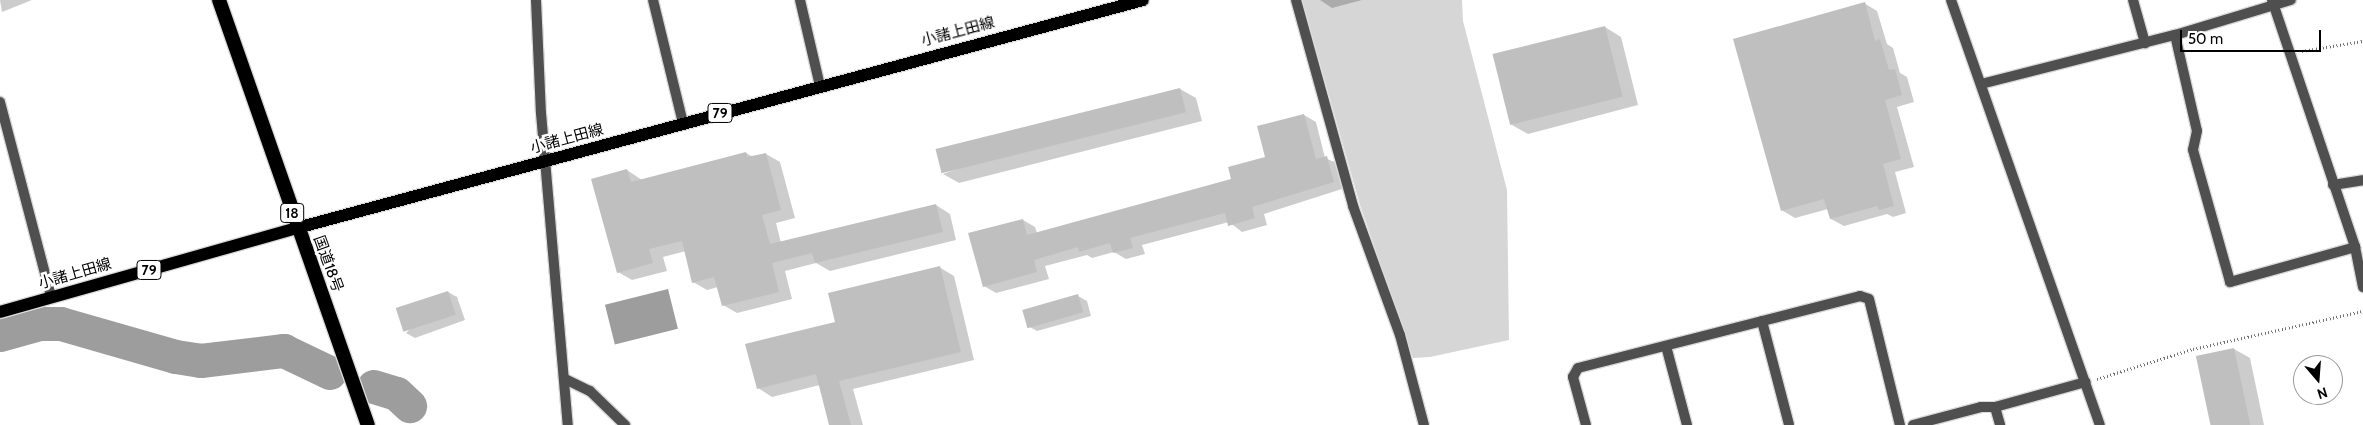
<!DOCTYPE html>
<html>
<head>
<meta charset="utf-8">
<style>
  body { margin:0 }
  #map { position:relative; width:2363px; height:425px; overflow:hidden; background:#fff; font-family:Cabin,"Noto Sans JP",sans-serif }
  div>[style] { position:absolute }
  .green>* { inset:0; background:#d6d6d6 }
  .water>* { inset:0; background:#9d9d9d; transform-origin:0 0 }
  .shadow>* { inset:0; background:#0003 }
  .river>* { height:34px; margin:-17px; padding:0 17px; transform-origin:17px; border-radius:17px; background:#9d9d9d }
  .building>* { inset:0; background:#bfbfbf; transform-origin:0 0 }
  .path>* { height:3px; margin-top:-1.5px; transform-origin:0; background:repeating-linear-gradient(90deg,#717171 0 1px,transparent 0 3.5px) }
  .roads { filter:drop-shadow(1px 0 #dbdbdb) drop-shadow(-1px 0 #dbdbdb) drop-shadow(0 1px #dbdbdb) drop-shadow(0 -1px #dbdbdb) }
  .service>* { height:10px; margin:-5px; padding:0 5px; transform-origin:5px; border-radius:5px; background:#4f4f4f }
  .minor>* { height:10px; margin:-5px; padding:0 5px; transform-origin:5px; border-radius:5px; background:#4f4f4f }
  .primary>* { height:12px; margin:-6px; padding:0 6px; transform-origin:6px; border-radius:6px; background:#000 }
  .trunk>* { height:14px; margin:-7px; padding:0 7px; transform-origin:7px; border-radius:7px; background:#000 }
  span { translate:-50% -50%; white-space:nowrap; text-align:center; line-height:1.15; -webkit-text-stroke:5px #fff; paint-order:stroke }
  .shield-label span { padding:1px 4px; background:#fff; border:1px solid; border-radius:4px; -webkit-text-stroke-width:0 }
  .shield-label { font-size:14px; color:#000; font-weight:700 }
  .street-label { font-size:15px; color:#000 }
  .north { position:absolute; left:2293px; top:355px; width:50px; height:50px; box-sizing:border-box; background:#fff; border:1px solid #999; border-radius:50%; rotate:162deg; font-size:14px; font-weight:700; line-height:20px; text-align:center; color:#000 }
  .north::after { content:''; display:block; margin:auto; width:18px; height:22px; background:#000; clip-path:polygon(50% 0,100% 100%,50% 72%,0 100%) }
  .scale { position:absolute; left:2180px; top:30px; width:141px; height:22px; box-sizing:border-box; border:2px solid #000; border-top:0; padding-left:6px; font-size:15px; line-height:18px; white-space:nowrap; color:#000; -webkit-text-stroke:4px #fff; paint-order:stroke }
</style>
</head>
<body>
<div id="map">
  <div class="green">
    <div style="clip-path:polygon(1302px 0,1462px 0,1463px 21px,1507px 190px,1509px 340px,1430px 357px,1413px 358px,1360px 205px)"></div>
  </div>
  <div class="water">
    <div style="left:668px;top:289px;width:41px;height:65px;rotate:76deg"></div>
  </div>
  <div class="shadow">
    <div style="clip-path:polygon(0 0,32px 0,2px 12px)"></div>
    <div style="clip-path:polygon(1320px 0,1362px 0,1332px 8px)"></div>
    <div style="clip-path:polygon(1864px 3px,1877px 11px,1887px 44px,1893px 48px,1900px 73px,1907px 77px,1914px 102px,1897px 107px,1914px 167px,1895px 172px,1906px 213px,1893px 217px,1887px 214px,1844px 226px,1831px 219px,1828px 209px,1795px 218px,1783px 211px,1735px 40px)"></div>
    <div style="clip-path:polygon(1605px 27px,1621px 37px,1638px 105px,1528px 134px,1512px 125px)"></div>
    <div style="clip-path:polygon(1180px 89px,1196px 98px,1202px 121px,959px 183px,943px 174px)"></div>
    <div style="clip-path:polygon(1304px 115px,1316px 122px,1325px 158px,1339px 164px,1345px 188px,1264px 214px,1267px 225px,1242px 232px,1229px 222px,1142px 245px,1145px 254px,1126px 259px,1114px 252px,1092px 258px,1087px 255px,1045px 266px,1049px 279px,996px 293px,984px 286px,1023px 220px,1035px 227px,1037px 233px,1233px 180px,1267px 158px)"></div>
    <div style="clip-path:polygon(746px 153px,753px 157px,766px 154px,780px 162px,795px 218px,776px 223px,781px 243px,936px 205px,950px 214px,956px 240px,830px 271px,816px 263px,785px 271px,792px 299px,737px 313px,723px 305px,718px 287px,707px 290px,693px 282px,686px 251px,663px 257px,667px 271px,632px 280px,618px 272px,627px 170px,642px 180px)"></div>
    <div style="clip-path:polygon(939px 267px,954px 276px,974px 360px,853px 389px,863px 425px,830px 425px,820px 385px,772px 397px,758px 388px,836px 323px)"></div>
    <div style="clip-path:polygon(448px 292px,457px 297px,465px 320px,415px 338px,406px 333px)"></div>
    <div style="clip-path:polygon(1078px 296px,1087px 301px,1091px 316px,1037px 331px,1028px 326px)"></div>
    <div style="clip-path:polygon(2234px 349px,2250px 358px,2264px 425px,2213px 425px)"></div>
  </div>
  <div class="river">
    <div style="left:0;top:335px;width:41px;rotate:-15.4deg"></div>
    <div style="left:40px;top:324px;width:21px"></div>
    <div style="left:61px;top:324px;width:120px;rotate:16deg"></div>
    <div style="left:176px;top:357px;width:25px;rotate:9deg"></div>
    <div style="left:201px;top:361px;width:84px;rotate:-6.9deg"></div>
    <div style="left:284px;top:351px;width:51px;rotate:25.6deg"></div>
    <div style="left:374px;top:387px;width:24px;rotate:17deg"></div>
    <div style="left:397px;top:394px;width:18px;rotate:43deg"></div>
  </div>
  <div class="building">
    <div style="clip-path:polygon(1865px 2px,1875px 41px,1880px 39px,1889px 70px,1895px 69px,1902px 95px,1885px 100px,1901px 159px,1883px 164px,1894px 206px,1879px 210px,1877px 206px,1830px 219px,1824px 199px,1781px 211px,1733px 39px)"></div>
    <div style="left:1605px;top:26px;width:73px;height:116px;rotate:76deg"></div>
    <div style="left:1180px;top:88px;width:25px;height:252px;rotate:76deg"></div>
    <div style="clip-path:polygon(1304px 114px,1316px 159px,1327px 156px,1334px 182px,1252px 207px,1255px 218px,1228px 226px,1225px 213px,1130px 238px,1133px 248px,1113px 253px,1110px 243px,1079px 252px,1078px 247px,1034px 260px,1037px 272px,983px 287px,968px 233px,1023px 219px,1027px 235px,1231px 179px,1228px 167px,1265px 157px,1257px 126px)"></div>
    <div style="clip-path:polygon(746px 152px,747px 157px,766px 153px,781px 210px,762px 215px,770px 244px,936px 204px,943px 232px,815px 263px,812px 253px,772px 263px,779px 292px,722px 306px,714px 277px,692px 283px,682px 241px,649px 249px,653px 263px,617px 273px,591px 179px,627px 169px,631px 182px)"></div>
    <div style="clip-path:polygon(940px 266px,961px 352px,839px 381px,851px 425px,829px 425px,816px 374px,757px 389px,745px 344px,835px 322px,828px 293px)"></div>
    <div style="left:448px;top:291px;width:25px;height:55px;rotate:72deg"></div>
    <div style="left:1078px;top:294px;width:19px;height:58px;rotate:74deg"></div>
    <div style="left:2234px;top:348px;width:79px;height:39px;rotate:78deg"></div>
  </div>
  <div class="path">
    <div style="left:2302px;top:51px;width:62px;rotate:-9.3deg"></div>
    <div style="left:2097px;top:379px;width:101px;rotate:-17.4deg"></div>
    <div style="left:2193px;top:349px;width:174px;rotate:-12.6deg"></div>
  </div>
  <div class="roads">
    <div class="service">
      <div style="left:653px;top:0;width:127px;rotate:76.3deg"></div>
      <div style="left:800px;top:0;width:88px;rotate:76.9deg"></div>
      <div style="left:2133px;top:0;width:45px;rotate:74.4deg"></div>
      <div style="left:2272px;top:0;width:261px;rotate:71.4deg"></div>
      <div style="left:2355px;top:247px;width:41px;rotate:78.7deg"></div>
      <div style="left:2175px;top:35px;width:98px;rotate:77.1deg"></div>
      <div style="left:2197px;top:131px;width:19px;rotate:102deg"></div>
      <div style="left:2193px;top:150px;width:137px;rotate:74.3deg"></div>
      <div style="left:2333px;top:185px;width:30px;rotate:-9deg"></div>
      <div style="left:1762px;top:321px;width:107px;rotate:75.4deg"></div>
      <div style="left:1666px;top:346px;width:82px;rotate:75.1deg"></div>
      <div style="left:1995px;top:407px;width:94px;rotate:-15.4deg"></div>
      <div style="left:1586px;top:425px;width:50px;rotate:-105.2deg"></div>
      <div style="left:1573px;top:377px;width:10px;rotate:-61deg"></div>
      <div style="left:1578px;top:368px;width:291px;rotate:-14.3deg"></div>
      <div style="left:1860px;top:296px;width:9px;rotate:18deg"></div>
      <div style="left:1869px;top:299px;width:130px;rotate:76.2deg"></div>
    </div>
    <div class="minor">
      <div style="left:536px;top:0;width:113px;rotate:87.5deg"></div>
      <div style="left:541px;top:113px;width:313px;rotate:85.1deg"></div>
      <div style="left:1296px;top:0;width:214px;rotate:74.5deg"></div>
      <div style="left:1353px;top:206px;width:137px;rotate:70deg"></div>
      <div style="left:1400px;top:335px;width:93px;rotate:75.1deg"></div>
      <div style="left:1951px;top:0;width:450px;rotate:70.7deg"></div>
      <div style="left:1981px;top:84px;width:200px;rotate:-14.2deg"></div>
      <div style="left:2175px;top:35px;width:121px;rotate:-16.8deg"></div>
      <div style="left:0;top:102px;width:202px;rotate:75.3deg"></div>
      <div style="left:2230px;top:282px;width:130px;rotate:-15.6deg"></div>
      <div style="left:565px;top:379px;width:28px;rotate:26deg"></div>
      <div style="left:590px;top:391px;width:49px;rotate:44.2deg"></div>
      <div style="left:1913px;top:425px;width:70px;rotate:-14.8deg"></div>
      <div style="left:1981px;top:407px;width:14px"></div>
      <div style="left:1995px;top:407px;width:19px;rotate:74deg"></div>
    </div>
    <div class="primary">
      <div style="left:0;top:312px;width:309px;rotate:-15.8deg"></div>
      <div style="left:297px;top:228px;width:876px;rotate:-15.08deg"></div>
    </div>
    <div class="trunk">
      <div style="left:219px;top:0;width:450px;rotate:70.7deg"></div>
    </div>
  </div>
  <div class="shield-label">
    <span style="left:720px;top:113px">79</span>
    <span style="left:292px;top:213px">18</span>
    <span style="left:149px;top:270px">79</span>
  </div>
  <div class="street-label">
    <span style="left:958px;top:32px;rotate:-15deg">小諸上田線</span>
    <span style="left:567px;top:139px;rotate:-15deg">小諸上田線</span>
    <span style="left:328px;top:264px;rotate:70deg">国道18号</span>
    <span style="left:75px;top:274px;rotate:-16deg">小諸上田線</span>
  </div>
  <div class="north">N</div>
  <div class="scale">50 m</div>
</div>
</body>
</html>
